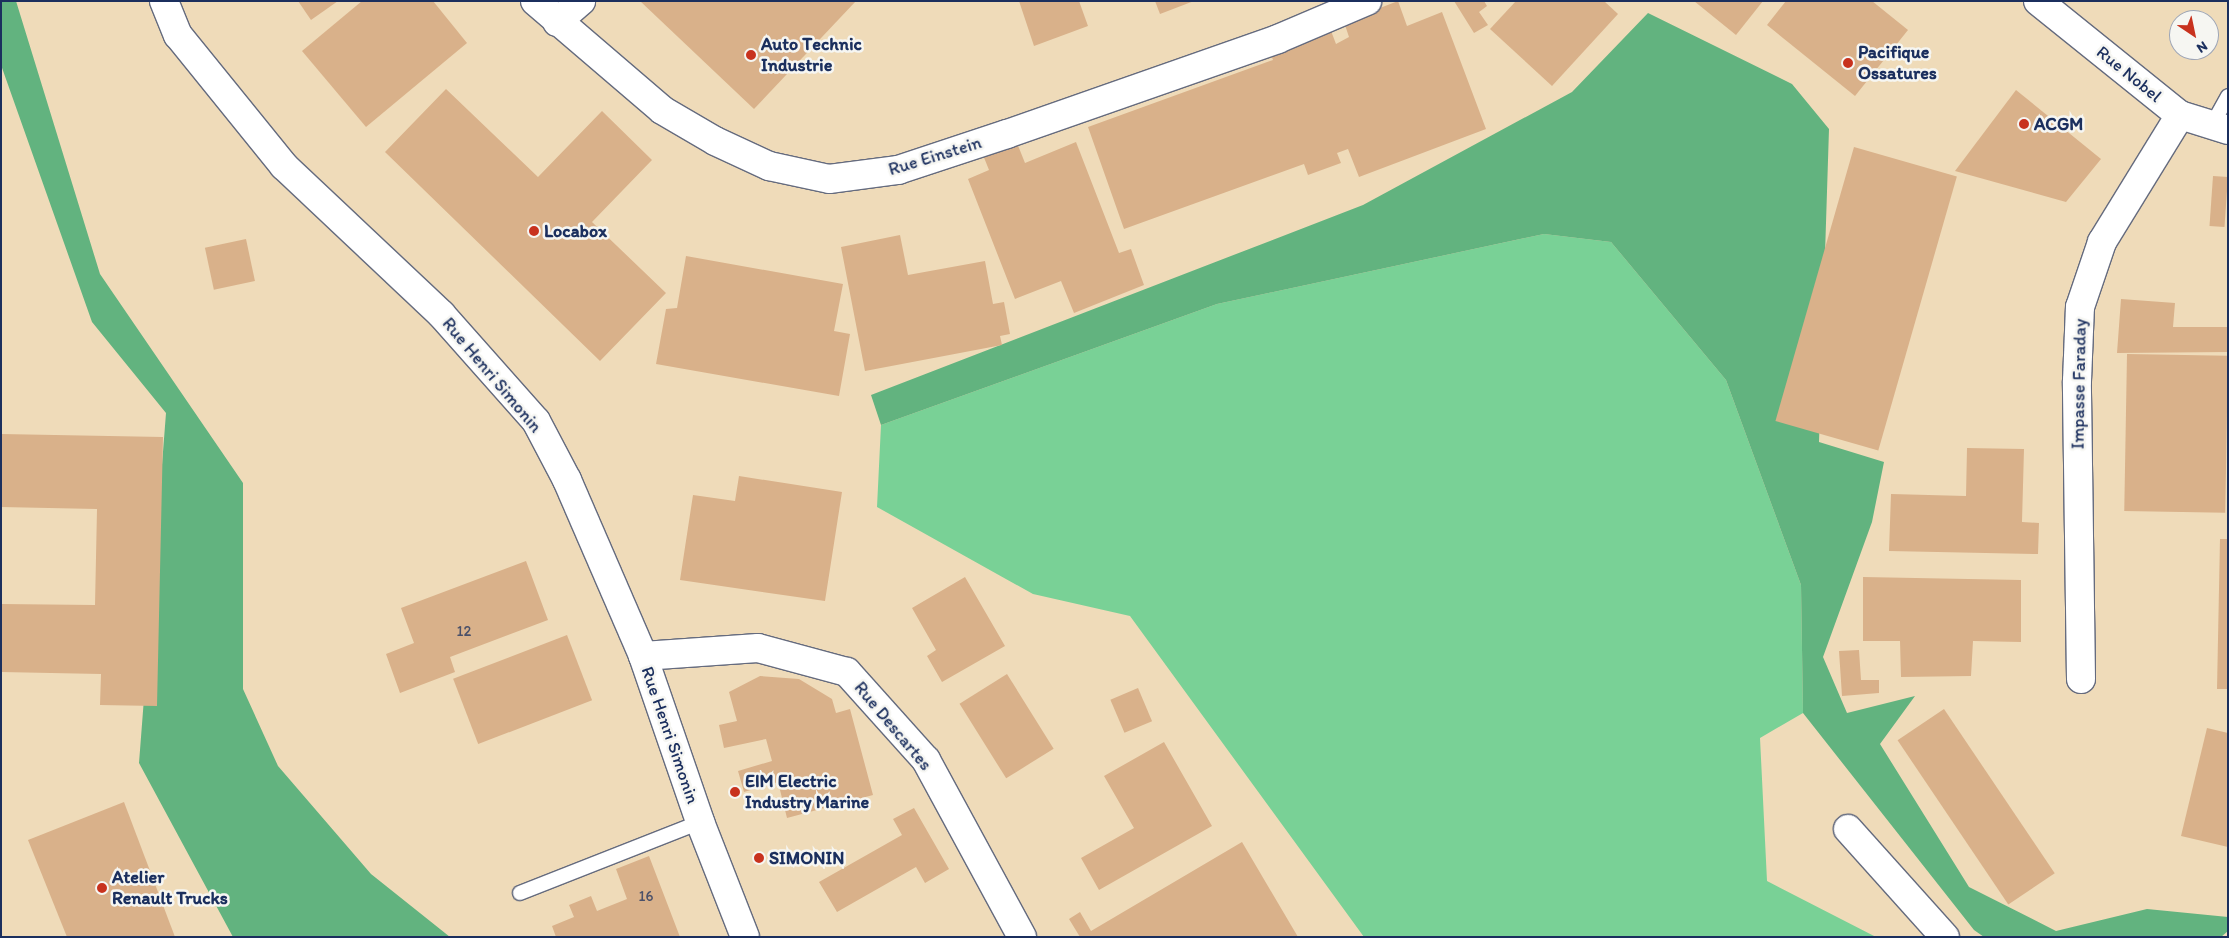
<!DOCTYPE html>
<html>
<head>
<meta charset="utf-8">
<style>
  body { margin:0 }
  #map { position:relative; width:2229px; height:938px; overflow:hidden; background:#efdbb9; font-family:Itim,sans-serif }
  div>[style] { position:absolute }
  .green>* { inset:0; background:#79d196 }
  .forest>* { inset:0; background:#62b37f }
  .building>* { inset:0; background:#d9b18a; transform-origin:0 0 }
  .roads { filter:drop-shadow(1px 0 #656b7e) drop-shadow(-1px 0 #656b7e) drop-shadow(0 1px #656b7e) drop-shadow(0 -1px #656b7e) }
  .lane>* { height:14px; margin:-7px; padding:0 7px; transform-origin:7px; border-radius:7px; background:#fff }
  .street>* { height:28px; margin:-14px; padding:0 14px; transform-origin:14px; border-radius:14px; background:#fff }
  .secondary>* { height:28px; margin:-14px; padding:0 14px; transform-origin:14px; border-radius:14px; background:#fff }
  .dots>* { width:14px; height:14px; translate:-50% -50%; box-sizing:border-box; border:2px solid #f6f6f2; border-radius:50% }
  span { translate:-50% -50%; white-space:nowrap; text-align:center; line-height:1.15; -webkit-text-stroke:5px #f6f6f2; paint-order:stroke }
  .number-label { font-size:15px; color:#4a5069 }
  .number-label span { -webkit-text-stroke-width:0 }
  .poi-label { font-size:18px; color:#1b2f5e; font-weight:700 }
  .left { translate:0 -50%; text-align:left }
  .street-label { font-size:18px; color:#1b2f5e }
  .frame { position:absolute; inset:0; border:2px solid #1b2f5e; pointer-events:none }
  .north { position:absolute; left:2169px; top:10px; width:50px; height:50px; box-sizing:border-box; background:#f6f6f2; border:1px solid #9ea6b7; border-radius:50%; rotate:146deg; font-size:14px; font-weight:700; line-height:20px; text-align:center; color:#1b2f5e }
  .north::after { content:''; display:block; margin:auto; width:18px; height:22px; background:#c8321e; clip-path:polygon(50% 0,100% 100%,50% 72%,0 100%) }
</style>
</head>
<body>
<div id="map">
  <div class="green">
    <div style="clip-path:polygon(1544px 234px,1611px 242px,1726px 380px,1801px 585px,1803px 713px,1760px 738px,1767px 881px,1876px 937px,1364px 937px,1130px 616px,1033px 594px,877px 507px,881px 425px,1217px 304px)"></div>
  </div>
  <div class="forest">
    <div style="clip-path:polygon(1px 1px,16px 1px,100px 274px,243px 483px,243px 689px,278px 766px,371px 874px,450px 937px,233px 937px,139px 763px,166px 413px,92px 322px,1px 65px)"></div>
    <div style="clip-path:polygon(1648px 13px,1792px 84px,1829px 129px,1819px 442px,1884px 462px,1872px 522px,1823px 657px,1847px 713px,1915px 696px,1880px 744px,1969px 887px,2056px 931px,2147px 909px,2228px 917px,2228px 931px,2221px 937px,1984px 937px,1974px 930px,1803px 713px,1801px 585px,1726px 380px,1611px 242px,1544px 234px,1217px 304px,881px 425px,871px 395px,1363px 205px,1572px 92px)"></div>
  </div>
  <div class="building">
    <div style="clip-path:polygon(298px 1px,338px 1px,311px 20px)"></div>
    <div style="clip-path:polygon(362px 1px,433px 1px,467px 43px,366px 127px,302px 51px)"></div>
    <div style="clip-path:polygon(640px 1px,856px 1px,754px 109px)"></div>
    <div style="clip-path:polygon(1019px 1px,1079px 1px,1088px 26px,1034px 46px)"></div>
    <div style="clip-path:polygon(1155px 1px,1194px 1px,1160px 14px)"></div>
    <div style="clip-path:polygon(1398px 1px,1407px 26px,1442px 12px,1486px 129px,1359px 177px,1348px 149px,1337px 153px,1341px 163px,1308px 175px,1304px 164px,1124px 229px,1088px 127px,1273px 60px,1267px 45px,1328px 23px,1336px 44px,1349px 37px,1344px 22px)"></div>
    <div style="clip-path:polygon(1454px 1px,1484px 1px,1487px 6px,1479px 12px,1488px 25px,1474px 33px)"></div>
    <div style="clip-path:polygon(1516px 1px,1604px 1px,1618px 14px,1552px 86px,1490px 29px)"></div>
    <div style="clip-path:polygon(1694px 1px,1763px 1px,1736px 35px)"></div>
    <div style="clip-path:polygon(1786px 1px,1872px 1px,1908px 30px,1855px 96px,1767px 25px)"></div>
    <div style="clip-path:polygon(446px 89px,538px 177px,602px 111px,652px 160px,592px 222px,666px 293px,600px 361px,385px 152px)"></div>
    <div style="clip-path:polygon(2016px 90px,2101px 159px,2066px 202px,1955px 171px)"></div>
    <div style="clip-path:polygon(1076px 142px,1119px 253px,1131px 249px,1144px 285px,1074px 313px,1061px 281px,1015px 299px,968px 179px,989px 170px,983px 155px,1017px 143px,1025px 163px)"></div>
    <div style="left:1854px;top:147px;width:107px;height:285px;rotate:16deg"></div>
    <div style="left:2213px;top:176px;width:15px;height:50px;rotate:4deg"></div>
    <div style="clip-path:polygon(900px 235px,908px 275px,985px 261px,993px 304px,1004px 302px,1010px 334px,1000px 336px,1002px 345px,865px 371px,841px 247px)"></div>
    <div style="left:246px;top:239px;width:43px;height:42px;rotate:78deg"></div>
    <div style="clip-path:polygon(686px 256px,843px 284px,834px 331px,850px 334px,839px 396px,656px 364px,666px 309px,677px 308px)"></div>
    <div style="clip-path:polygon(2121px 299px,2175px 303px,2173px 327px,2228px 327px,2228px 352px,2117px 353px)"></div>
    <div style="left:2127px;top:354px;width:101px;height:157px;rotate:1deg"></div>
    <div style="clip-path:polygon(1px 434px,163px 437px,157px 706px,100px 705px,101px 674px,1px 672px,1px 604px,95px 605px,97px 509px,1px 507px)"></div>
    <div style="clip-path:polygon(1967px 448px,2024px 449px,2022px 522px,2039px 523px,2038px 554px,1889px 551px,1891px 494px,1966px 496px)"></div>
    <div style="clip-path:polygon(739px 476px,842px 492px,825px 601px,680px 580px,693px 495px,735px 501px)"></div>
    <div style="clip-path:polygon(2220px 539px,2228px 539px,2228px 689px,2217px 689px)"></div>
    <div style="clip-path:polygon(526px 561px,548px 620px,450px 657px,455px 672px,400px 693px,386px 654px,414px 643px,401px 608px)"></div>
    <div style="clip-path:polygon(965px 577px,1005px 646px,942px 682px,927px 656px,936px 650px,912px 608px)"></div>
    <div style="clip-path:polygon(1863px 577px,2021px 580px,2021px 642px,1973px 641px,1971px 676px,1901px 677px,1900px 641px,1863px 641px)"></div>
    <div style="left:567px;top:635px;width:70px;height:122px;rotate:69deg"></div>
    <div style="clip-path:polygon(1859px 650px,1861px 680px,1879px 680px,1879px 693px,1842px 696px,1839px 651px)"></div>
    <div style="left:1007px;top:674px;width:88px;height:56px;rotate:58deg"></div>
    <div style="clip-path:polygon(760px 676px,799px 679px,832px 699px,836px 713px,850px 709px,873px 795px,787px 818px,778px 782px,744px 792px,738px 771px,772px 761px,766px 739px,724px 748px,719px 725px,737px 721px,729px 692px)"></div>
    <div style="left:1138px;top:688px;width:36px;height:30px;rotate:67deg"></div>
    <div style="left:1944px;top:709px;width:198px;height:56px;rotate:56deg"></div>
    <div style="clip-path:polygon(2207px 728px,2228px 733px,2228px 847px,2181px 836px)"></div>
    <div style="clip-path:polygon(1164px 742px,1212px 826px,1099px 890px,1081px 858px,1134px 828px,1104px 776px)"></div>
    <div style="clip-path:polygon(124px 802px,175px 937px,67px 937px,28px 840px)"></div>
    <div style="clip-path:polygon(914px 808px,949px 869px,925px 883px,916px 867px,837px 912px,819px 882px,902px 835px,893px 819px)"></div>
    <div style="clip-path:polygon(1242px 842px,1298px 937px,1080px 937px,1069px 919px,1080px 912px,1091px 931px)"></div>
    <div style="clip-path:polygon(649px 856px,680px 937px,556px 937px,552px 926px,574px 917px,569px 905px,591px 896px,597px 911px,627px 899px,616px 869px)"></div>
  </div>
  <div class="roads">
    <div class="lane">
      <div style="left:2212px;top:125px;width:33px;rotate:-61deg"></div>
      <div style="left:520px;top:893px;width:193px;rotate:-21.5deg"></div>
    </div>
    <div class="street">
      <div style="left:535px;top:1px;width:167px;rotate:40.6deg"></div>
      <div style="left:662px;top:110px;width:61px;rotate:30.3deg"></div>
      <div style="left:715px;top:141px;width:60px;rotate:24.8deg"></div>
      <div style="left:769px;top:166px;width:61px;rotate:12.2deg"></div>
      <div style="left:829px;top:179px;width:70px;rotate:-7.4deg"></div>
      <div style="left:898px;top:170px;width:115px;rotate:-18.3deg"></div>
      <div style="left:1007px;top:134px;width:287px;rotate:-19.3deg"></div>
      <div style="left:1278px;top:39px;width:97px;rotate:-23.1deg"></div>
      <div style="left:2038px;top:1px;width:182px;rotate:38.8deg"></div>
      <div style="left:2180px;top:115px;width:50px;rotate:17.4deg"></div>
      <div style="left:557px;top:22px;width:32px;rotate:-41deg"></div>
      <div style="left:643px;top:656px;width:115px;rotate:-4deg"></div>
      <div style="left:758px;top:648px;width:92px;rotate:15.1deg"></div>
      <div style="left:847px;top:672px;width:118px;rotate:48.1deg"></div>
      <div style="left:926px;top:760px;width:201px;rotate:61.5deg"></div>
      <div style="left:2081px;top:679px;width:298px;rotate:-90.8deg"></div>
      <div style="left:2077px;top:381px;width:74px;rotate:-87.7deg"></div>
      <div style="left:2080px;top:307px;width:69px;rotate:-71.3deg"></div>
      <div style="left:2102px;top:242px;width:149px;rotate:-58.4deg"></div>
      <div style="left:1848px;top:829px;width:145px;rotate:48.1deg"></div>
    </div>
    <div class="secondary">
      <div style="left:164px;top:1px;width:37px;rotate:68deg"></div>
      <div style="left:178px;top:35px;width:169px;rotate:51deg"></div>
      <div style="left:284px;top:166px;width:216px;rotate:43.3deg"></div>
      <div style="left:441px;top:314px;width:143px;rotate:48.4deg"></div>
      <div style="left:536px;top:421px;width:67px;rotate:62.3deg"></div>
      <div style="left:567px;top:480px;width:192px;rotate:66.6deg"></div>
      <div style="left:643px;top:656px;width:176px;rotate:71deg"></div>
      <div style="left:700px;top:822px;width:123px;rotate:68.6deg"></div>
    </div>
  </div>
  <div class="dots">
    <div style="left:751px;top:55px;background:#c8321e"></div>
    <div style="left:1848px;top:63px;background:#c8321e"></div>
    <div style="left:2024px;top:124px;background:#c8321e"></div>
    <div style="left:534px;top:231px;background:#c8321e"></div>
    <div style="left:735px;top:792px;background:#c8321e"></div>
    <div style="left:759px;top:858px;background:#c8321e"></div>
    <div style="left:102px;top:888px;background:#c8321e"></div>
  </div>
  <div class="number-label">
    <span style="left:464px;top:632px">12</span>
    <span style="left:646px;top:897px">16</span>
  </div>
  <div class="poi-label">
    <span class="left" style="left:761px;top:55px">Auto Technic<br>Industrie</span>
    <span class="left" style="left:1858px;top:63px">Pacifique<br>Ossatures</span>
    <span class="left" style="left:2034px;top:124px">ACGM</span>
    <span class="left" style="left:544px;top:231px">Locabox</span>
    <span class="left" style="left:745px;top:792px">EIM Electric<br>Industry Marine</span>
    <span class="left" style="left:769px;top:858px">SIMONIN</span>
    <span class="left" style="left:112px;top:888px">Atelier<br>Renault Trucks</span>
  </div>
  <div class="street-label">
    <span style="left:2129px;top:74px;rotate:39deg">Rue Nobel</span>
    <span style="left:935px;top:156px;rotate:-17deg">Rue Einstein</span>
    <span style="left:492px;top:375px;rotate:50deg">Rue Henri Simonin</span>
    <span style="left:2079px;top:384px;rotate:-89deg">Impasse Faraday</span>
    <span style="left:893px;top:726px;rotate:50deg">Rue Descartes</span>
    <span style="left:670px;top:735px;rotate:71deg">Rue Henri Simonin</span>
  </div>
  <div class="frame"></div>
  <div class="north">N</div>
</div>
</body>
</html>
